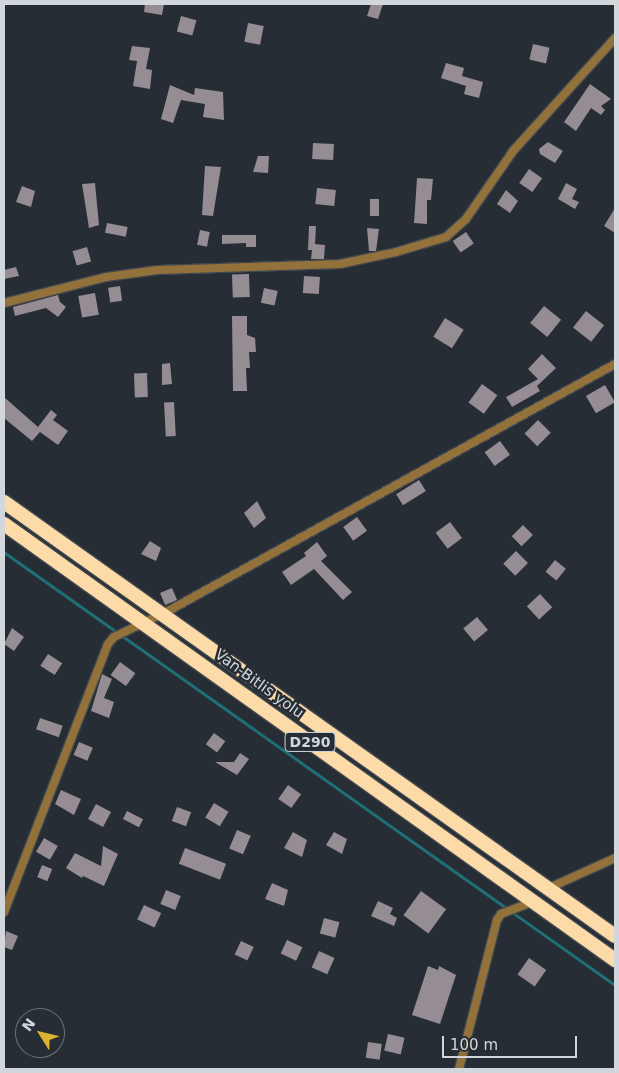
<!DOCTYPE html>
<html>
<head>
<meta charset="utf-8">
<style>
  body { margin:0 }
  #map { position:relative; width:619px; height:1073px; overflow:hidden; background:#262d34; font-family:"DejaVu Sans",sans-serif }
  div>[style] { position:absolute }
  .stream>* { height:2.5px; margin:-1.25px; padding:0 1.25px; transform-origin:1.25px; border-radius:1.25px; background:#1f6f75 }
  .building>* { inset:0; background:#968c94; transform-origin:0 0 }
  .roads { filter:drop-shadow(1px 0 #42484f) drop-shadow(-1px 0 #42484f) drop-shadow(0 1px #42484f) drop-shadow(0 -1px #42484f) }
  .street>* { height:8px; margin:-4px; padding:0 4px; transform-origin:4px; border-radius:4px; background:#93713b }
  .highway>* { height:14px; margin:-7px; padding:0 7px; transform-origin:7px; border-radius:7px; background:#fcdba9 }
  span { translate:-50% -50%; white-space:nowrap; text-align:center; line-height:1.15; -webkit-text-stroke:5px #262d34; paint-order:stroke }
  .shield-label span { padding:1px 4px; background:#262d34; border:1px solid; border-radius:4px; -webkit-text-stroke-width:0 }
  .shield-label { font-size:14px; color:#d2d7db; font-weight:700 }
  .street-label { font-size:15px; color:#d2d7db }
  .frame { position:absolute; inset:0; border:5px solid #d2d7db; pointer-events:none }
  .north { position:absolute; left:15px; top:1008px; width:50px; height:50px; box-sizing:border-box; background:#262d34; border:1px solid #6b7177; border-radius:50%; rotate:306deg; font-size:14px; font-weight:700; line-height:20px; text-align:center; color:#d2d7db }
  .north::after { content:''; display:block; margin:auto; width:18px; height:22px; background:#dcb233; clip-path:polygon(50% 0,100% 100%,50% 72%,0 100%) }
  .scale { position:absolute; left:442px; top:1036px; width:135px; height:22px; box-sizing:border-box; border:2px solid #d2d7db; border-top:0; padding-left:6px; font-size:15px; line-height:18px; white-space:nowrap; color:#d2d7db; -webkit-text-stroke:4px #262d34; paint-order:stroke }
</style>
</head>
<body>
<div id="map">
  <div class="stream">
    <div style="left:4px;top:552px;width:749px;rotate:35.32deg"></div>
  </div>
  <div class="building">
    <div style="clip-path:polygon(145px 4px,164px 4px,162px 15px,144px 12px)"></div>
    <div style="clip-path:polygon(371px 4px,383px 4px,378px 19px,367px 16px)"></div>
    <div style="left:181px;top:16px;width:16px;height:16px;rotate:15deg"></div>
    <div style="left:248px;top:23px;width:16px;height:19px;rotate:11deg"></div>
    <div style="left:533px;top:44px;width:17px;height:16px;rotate:13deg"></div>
    <div style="clip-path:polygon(132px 46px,150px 48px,146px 69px,152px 70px,150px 89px,133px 86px,137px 61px,129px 60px)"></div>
    <div style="clip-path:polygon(446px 63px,464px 68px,462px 76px,483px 82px,479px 98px,464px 94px,466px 86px,441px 78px)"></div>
    <div style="clip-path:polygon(590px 84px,611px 99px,601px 106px,605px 110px,601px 115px,591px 108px,576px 131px,564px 122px)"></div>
    <div style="clip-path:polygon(170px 85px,194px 95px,195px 88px,223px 92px,224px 120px,203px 117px,205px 104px,181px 100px,173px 123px,161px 119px)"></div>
    <div style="clip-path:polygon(548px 142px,563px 151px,555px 163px,540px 154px,539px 149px)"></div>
    <div style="left:313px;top:143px;width:21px;height:16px;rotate:3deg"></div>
    <div style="clip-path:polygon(258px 156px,269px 156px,268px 173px,253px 172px)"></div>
    <div style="clip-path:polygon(205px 166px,221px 167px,213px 216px,202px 215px)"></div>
    <div style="left:529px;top:169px;width:16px;height:17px;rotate:35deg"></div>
    <div style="clip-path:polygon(417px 178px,433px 179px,431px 200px,427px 200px,427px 224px,414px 223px)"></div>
    <div style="clip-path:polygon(95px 183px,99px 225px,89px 228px,82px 184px)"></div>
    <div style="clip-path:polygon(566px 183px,577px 189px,572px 199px,579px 202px,575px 209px,558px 199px)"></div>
    <div style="clip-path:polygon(22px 186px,35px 191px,31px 207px,16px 202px)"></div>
    <div style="left:317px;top:188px;width:19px;height:16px;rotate:6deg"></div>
    <div style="clip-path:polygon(506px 190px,518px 201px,510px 213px,497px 204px)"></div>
    <div style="left:370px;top:199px;width:9px;height:17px"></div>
    <div style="clip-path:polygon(615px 208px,615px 233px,604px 226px)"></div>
    <div style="left:107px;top:223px;width:21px;height:10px;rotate:11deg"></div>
    <div style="clip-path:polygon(309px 226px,316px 226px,315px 244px,325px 245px,324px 259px,311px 259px,312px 250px,308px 250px)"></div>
    <div style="clip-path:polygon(367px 228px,379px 229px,376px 251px,369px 251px)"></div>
    <div style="left:200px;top:230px;width:10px;height:15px;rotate:11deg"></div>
    <div style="left:466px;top:232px;width:14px;height:16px;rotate:56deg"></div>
    <div style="clip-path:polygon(222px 235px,256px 235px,256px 247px,246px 247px,246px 243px,222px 244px)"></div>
    <div style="left:87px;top:247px;width:15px;height:15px;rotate:74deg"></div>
    <div style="clip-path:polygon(16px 267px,19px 276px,4px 279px,4px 270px)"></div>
    <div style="left:249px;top:274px;width:23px;height:17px;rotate:88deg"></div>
    <div style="left:304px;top:276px;width:16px;height:17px;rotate:4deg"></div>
    <div style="left:120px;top:286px;width:15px;height:12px;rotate:82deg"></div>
    <div style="left:264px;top:288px;width:14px;height:15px;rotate:12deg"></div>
    <div style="left:95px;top:293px;width:22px;height:17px;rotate:80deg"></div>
    <div style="clip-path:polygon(58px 295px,60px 302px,66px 307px,58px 317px,46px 308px,15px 316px,13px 307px)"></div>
    <div style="left:544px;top:306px;width:22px;height:22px;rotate:39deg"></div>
    <div style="left:586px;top:311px;width:23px;height:21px;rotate:38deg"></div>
    <div style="clip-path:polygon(232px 316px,247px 316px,247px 335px,255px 338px,256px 352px,249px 352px,250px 368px,246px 368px,247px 391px,233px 391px)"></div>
    <div style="left:445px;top:318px;width:22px;height:22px;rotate:32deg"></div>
    <div style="clip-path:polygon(542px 354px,556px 368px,537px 386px,540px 391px,512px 407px,506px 397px,538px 379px,528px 369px)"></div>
    <div style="clip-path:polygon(170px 363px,172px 384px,162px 385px,162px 364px)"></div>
    <div style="left:147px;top:373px;width:24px;height:13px;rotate:88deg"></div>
    <div style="left:482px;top:384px;width:19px;height:23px;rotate:36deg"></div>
    <div style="left:605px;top:385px;width:20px;height:22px;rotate:60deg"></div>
    <div style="clip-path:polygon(4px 397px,38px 427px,51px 410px,57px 415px,53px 420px,68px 431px,58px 445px,40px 432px,32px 441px,4px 418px)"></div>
    <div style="left:174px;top:402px;width:34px;height:10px;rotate:87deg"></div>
    <div style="left:538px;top:420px;width:18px;height:19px;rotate:45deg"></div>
    <div style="left:500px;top:441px;width:17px;height:19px;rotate:54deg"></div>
    <div style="left:419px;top:480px;width:13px;height:27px;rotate:58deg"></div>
    <div style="clip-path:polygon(257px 501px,266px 518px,254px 528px,244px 513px)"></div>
    <div style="left:357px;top:517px;width:17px;height:17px;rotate:54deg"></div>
    <div style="left:450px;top:522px;width:20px;height:18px;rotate:53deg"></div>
    <div style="left:523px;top:525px;width:14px;height:16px;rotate:45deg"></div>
    <div style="clip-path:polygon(150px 541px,161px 548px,156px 561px,141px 554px)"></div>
    <div style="clip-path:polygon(317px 542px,327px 556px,321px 561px,352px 592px,343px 600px,314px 569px,291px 585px,282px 572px,306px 556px,304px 553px)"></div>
    <div style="left:516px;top:551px;width:17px;height:18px;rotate:45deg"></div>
    <div style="left:555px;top:560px;width:14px;height:15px;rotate:39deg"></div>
    <div style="left:172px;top:588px;width:13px;height:13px;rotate:67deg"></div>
    <div style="left:540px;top:594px;width:18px;height:18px;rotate:47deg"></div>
    <div style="left:477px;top:617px;width:17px;height:18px;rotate:50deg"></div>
    <div style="clip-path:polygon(12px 628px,24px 637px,14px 651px,4px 644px)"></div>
    <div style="left:48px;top:654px;width:17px;height:14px;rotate:33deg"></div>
    <div style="left:120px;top:662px;width:19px;height:16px;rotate:36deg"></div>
    <div style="clip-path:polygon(102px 674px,112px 679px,104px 698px,114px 702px,109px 718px,91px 711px)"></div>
    <div style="left:40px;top:718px;width:24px;height:12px;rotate:19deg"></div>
    <div style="left:214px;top:733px;width:14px;height:14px;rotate:36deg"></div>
    <div style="left:79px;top:742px;width:15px;height:14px;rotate:23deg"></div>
    <div style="clip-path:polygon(240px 753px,249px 759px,237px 775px,215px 762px,234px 762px)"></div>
    <div style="left:288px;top:785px;width:16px;height:17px;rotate:35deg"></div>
    <div style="clip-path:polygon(61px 790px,81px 799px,74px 815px,55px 804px)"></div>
    <div style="left:214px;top:803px;width:17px;height:17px;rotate:31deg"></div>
    <div style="left:96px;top:804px;width:17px;height:17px;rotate:28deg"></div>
    <div style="left:177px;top:807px;width:15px;height:15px;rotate:20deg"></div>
    <div style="left:127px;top:811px;width:18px;height:9px;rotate:27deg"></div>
    <div style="left:237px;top:830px;width:15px;height:20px;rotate:23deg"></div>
    <div style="clip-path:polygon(293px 832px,307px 840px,302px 857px,284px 848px)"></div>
    <div style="clip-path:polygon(334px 832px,347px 839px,342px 854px,326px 845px)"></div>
    <div style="left:44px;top:838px;width:16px;height:16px;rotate:30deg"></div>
    <div style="clip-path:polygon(103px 846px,118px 854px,104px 886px,83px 876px,82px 878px,66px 868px,75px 853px,101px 866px)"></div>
    <div style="left:185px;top:848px;width:44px;height:17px;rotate:21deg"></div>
    <div style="left:42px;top:865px;width:11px;height:13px;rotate:22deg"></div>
    <div style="clip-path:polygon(272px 883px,288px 890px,284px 906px,265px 899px)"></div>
    <div style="left:166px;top:890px;width:16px;height:15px;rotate:22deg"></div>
    <div style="left:421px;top:891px;width:31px;height:30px;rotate:36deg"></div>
    <div style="clip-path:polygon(378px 901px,393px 908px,390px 914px,397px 918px,394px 926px,371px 916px)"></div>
    <div style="left:144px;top:905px;width:19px;height:16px;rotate:25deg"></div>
    <div style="left:324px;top:918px;width:16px;height:16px;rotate:15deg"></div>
    <div style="clip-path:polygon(6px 931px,18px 936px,12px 950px,4px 947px)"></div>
    <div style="left:287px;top:940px;width:17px;height:15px;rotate:25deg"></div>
    <div style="left:241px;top:941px;width:14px;height:15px;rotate:25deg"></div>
    <div style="left:319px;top:951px;width:17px;height:18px;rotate:24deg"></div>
    <div style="left:529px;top:958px;width:21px;height:20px;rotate:35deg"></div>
    <div style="clip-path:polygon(428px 966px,438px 970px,439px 966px,456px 975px,440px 1024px,412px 1015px)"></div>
    <div style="left:388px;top:1034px;width:17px;height:17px;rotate:13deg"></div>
    <div style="left:368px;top:1042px;width:14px;height:16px;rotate:8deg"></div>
  </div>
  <div class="roads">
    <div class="street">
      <div style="left:4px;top:303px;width:105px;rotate:-14.3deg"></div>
      <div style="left:106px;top:277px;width:52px;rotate:-7.7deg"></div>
      <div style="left:158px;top:270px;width:182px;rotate:-1.9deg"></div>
      <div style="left:340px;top:264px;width:57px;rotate:-12.1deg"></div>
      <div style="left:396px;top:252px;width:52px;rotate:-16.7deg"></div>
      <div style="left:446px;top:237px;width:27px;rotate:-42deg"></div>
      <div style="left:466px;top:219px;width:83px;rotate:-55.3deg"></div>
      <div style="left:513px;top:151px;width:152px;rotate:-47.9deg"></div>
      <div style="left:549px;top:888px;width:72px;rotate:-24.4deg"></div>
      <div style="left:4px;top:912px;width:287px;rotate:-68.8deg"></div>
      <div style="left:108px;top:644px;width:9px;rotate:-49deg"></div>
      <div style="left:114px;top:637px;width:62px;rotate:-25.7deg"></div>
      <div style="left:170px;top:610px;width:508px;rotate:-28.93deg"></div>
      <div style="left:459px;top:1069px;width:154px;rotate:-75.7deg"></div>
      <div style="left:497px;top:920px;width:7px;rotate:-56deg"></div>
      <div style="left:501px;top:914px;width:34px;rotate:-21deg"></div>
    </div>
    <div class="highway">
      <div style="left:4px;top:502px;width:749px;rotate:35.39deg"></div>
      <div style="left:4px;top:524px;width:751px;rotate:35.51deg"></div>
    </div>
  </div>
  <div class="shield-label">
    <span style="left:310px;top:742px">D290</span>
  </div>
  <div class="street-label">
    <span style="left:259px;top:684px;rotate:36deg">Van-Bitlis yolu</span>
  </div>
  <div class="frame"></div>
  <div class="north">N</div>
  <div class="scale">100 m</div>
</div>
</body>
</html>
